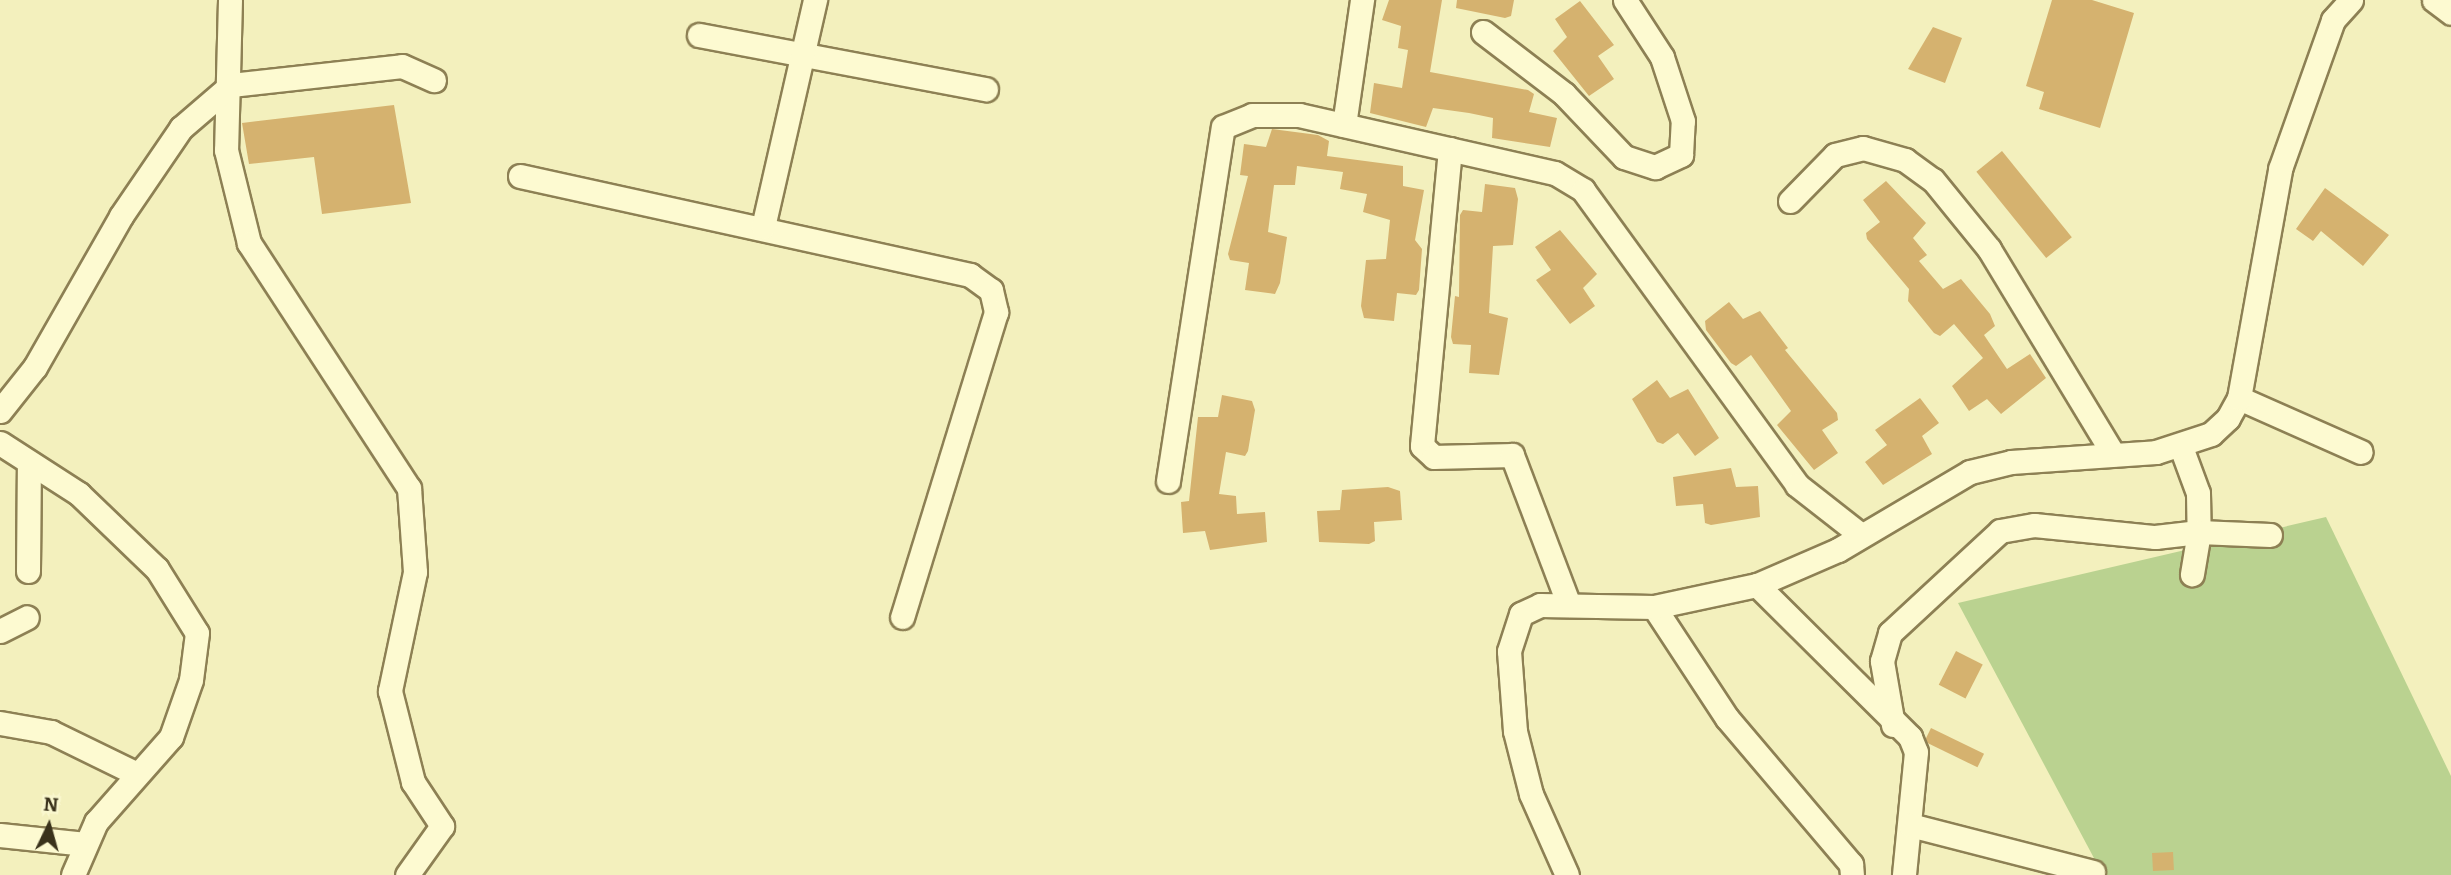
<!DOCTYPE html>
<html>
<head>
<meta charset="utf-8">
<style>
  body { margin:0 }
  #map { position:relative; width:2451px; height:875px; overflow:hidden; background:#f3f0bd; font-family:Bitter,serif }
  div>[style] { position:absolute }
  .green>* { inset:0; background:#bad290 }
  .building>* { inset:0; background:#d5b26f; transform-origin:0 0 }
  .roads { filter:drop-shadow(2px 0 #8d8054) drop-shadow(-2px 0 #8d8054) drop-shadow(0 2px #8d8054) drop-shadow(0 -2px #8d8054) }
  .minor>* { height:23px; margin:-11.5px; padding:0 11.5px; transform-origin:11.5px; border-radius:11.5px; background:#fdfad1 }
  span { translate:-50% -50%; white-space:nowrap; text-align:center; line-height:1.15; -webkit-text-stroke:5px #f9f7ce; paint-order:stroke }
  .north { position:absolute; left:14px; top:791px; width:70px; height:70px; -webkit-text-stroke:5px #f9f7ce; paint-order:stroke; rotate:5deg; font-size:19px; font-weight:700; line-height:28px; text-align:center; color:#3a321b }
  .north::after { content:''; display:block; margin:auto; width:24px; height:32px; background:#3a321b; clip-path:polygon(50% 0,100% 100%,50% 72%,0 100%) }
</style>
</head>
<body>
<div id="map">
  <div class="green">
    <div style="clip-path:polygon(2326px 517px,2451px 776px,2451px 875px,2103px 875px,1958px 603px)"></div>
  </div>
  <div class="building">
    <div style="clip-path:polygon(1389px 0,1442px 0,1430px 72px,1528px 90px,1534px 94px,1529px 112px,1557px 118px,1550px 147px,1492px 138px,1493px 118px,1469px 113px,1433px 108px,1426px 127px,1370px 113px,1374px 83px,1402px 88px,1408px 50px,1398px 48px,1401px 26px,1382px 20px)"></div>
    <div style="clip-path:polygon(1457px 0,1514px 0,1511px 16px,1505px 18px,1456px 8px)"></div>
    <div style="clip-path:polygon(2052px 0,2092px 0,2134px 13px,2100px 128px,2039px 109px,2044px 92px,2026px 86px)"></div>
    <div style="clip-path:polygon(1580px 1px,1614px 45px,1598px 56px,1614px 79px,1589px 96px,1553px 51px,1567px 37px,1555px 19px)"></div>
    <div style="clip-path:polygon(1933px 27px,1962px 38px,1945px 83px,1908px 69px)"></div>
    <div style="clip-path:polygon(394px 105px,411px 203px,322px 214px,314px 157px,249px 164px,242px 123px)"></div>
    <div style="clip-path:polygon(1272px 129px,1318px 135px,1329px 141px,1327px 156px,1403px 166px,1403px 186px,1424px 190px,1415px 240px,1422px 249px,1419px 290px,1416px 295px,1397px 293px,1394px 321px,1364px 318px,1361px 306px,1366px 260px,1386px 259px,1390px 220px,1363px 212px,1367px 194px,1340px 189px,1343px 172px,1297px 166px,1295px 185px,1274px 185px,1268px 232px,1287px 237px,1280px 283px,1275px 294px,1245px 290px,1249px 263px,1230px 260px,1228px 254px,1248px 176px,1240px 175px,1244px 144px,1266px 147px)"></div>
    <div style="left:2002px;top:151px;width:111px;height:33px;rotate:51deg"></div>
    <div style="clip-path:polygon(1886px 181px,1926px 223px,1913px 238px,1927px 255px,1919px 261px,1943px 289px,1961px 279px,1990px 314px,1995px 326px,1984px 335px,2007px 369px,2030px 354px,2046px 378px,2001px 414px,1987px 399px,1969px 411px,1952px 386px,1983px 358px,1954px 324px,1940px 336px,1934px 333px,1908px 301px,1909px 289px,1867px 239px,1866px 233px,1880px 222px,1863px 200px)"></div>
    <div style="clip-path:polygon(1485px 184px,1515px 188px,1518px 199px,1513px 245px,1493px 246px,1489px 313px,1508px 318px,1499px 375px,1469px 373px,1471px 345px,1453px 344px,1451px 337px,1455px 296px,1459px 297px,1460px 215px,1463px 210px,1482px 212px)"></div>
    <div style="clip-path:polygon(2325px 188px,2389px 235px,2363px 266px,2321px 231px,2313px 241px,2296px 229px)"></div>
    <div style="clip-path:polygon(1560px 230px,1597px 274px,1583px 288px,1595px 306px,1570px 324px,1536px 280px,1551px 270px,1535px 247px)"></div>
    <div style="clip-path:polygon(1729px 302px,1743px 319px,1760px 311px,1788px 348px,1785px 350px,1837px 413px,1838px 420px,1822px 430px,1838px 453px,1814px 470px,1777px 425px,1791px 411px,1751px 355px,1736px 366px,1731px 363px,1706px 330px,1705px 321px)"></div>
    <div style="clip-path:polygon(1657px 380px,1670px 398px,1688px 389px,1719px 438px,1695px 456px,1678px 433px,1663px 444px,1657px 442px,1632px 399px)"></div>
    <div style="clip-path:polygon(1222px 395px,1252px 401px,1255px 410px,1248px 451px,1245px 456px,1226px 452px,1219px 494px,1236px 496px,1237px 514px,1265px 512px,1267px 542px,1210px 550px,1205px 531px,1183px 533px,1181px 502px,1189px 501px,1198px 417px,1218px 417px)"></div>
    <div style="clip-path:polygon(1920px 398px,1939px 423px,1922px 436px,1932px 454px,1883px 485px,1865px 462px,1887px 445px,1875px 430px)"></div>
    <div style="clip-path:polygon(1731px 468px,1736px 487px,1758px 486px,1760px 517px,1711px 525px,1705px 523px,1703px 504px,1676px 506px,1673px 477px)"></div>
    <div style="clip-path:polygon(1388px 487px,1400px 491px,1402px 520px,1374px 522px,1375px 541px,1369px 544px,1319px 542px,1317px 511px,1340px 510px,1342px 490px)"></div>
    <div style="left:1956px;top:651px;width:30px;height:38px;rotate:27deg"></div>
    <div style="left:1931px;top:728px;width:59px;height:15px;rotate:26deg"></div>
    <div style="left:2173px;top:852px;width:18px;height:21px;rotate:87deg"></div>
  </div>
  <div class="roads">
    <div class="minor">
      <div style="left:230px;top:0;width:150px;rotate:91.5deg"></div>
      <div style="left:226px;top:150px;width:96px;rotate:76.1deg"></div>
      <div style="left:249px;top:243px;width:293px;rotate:56.9deg"></div>
      <div style="left:409px;top:488px;width:84px;rotate:85.9deg"></div>
      <div style="left:415px;top:572px;width:122px;rotate:101.9deg"></div>
      <div style="left:390px;top:691px;width:94px;rotate:75.8deg"></div>
      <div style="left:413px;top:782px;width:53px;rotate:56.6deg"></div>
      <div style="left:442px;top:826px;width:60px;rotate:125.5deg"></div>
      <div style="left:2434px;top:0;width:21px;rotate:37deg"></div>
      <div style="left:1483px;top:32px;width:102px;rotate:37.4deg"></div>
      <div style="left:1564px;top:94px;width:87px;rotate:46.4deg"></div>
      <div style="left:1624px;top:157px;width:33px;rotate:18deg"></div>
      <div style="left:1655px;top:167px;width:29px;rotate:-25deg"></div>
      <div style="left:1681px;top:155px;width:34px;rotate:-87deg"></div>
      <div style="left:1683px;top:121px;width:67px;rotate:-108.2deg"></div>
      <div style="left:1662px;top:57px;width:68px;rotate:-123deg"></div>
      <div style="left:699px;top:35px;width:292px;rotate:10.7deg"></div>
      <div style="left:1344px;top:125px;width:126px;rotate:-81.8deg"></div>
      <div style="left:1450px;top:149px;width:298px;rotate:95.4deg"></div>
      <div style="left:1422px;top:446px;width:16px;rotate:43deg"></div>
      <div style="left:1434px;top:457px;width:78px;rotate:-1.5deg"></div>
      <div style="left:1512px;top:455px;width:160px;rotate:69.2deg"></div>
      <div style="left:520px;top:176px;width:461px;rotate:12.4deg"></div>
      <div style="left:970px;top:275px;width:26px;rotate:36deg"></div>
      <div style="left:991px;top:290px;width:23px;rotate:77deg"></div>
      <div style="left:996px;top:312px;width:319px;rotate:107.1deg"></div>
      <div style="left:1790px;top:201px;width:64px;rotate:-45.6deg"></div>
      <div style="left:1835px;top:155px;width:29px;rotate:-14deg"></div>
      <div style="left:1863px;top:148px;width:44px;rotate:15.9deg"></div>
      <div style="left:1905px;top:160px;width:34px;rotate:36deg"></div>
      <div style="left:1933px;top:180px;width:89px;rotate:50.9deg"></div>
      <div style="left:1989px;top:249px;width:240px;rotate:58.8deg"></div>
      <div style="left:763px;top:227px;width:233px;rotate:-77.1deg"></div>
      <div style="left:2239px;top:398px;width:133px;rotate:23.9deg"></div>
      <div style="left:0;top:411px;width:56px;rotate:-51.5deg"></div>
      <div style="left:35px;top:367px;width:174px;rotate:-60.3deg"></div>
      <div style="left:121px;top:216px;width:107px;rotate:-55.7deg"></div>
      <div style="left:181px;top:128px;width:66px;rotate:-40.7deg"></div>
      <div style="left:231px;top:85px;width:172px;rotate:-6.3deg"></div>
      <div style="left:402px;top:66px;width:35px;rotate:24deg"></div>
      <div style="left:0;top:443px;width:94px;rotate:32.8deg"></div>
      <div style="left:79px;top:494px;width:108px;rotate:43.9deg"></div>
      <div style="left:157px;top:569px;width:75px;rotate:58deg"></div>
      <div style="left:197px;top:633px;width:47px;rotate:97.3deg"></div>
      <div style="left:191px;top:680px;width:60px;rotate:109.3deg"></div>
      <div style="left:171px;top:737px;width:113px;rotate:131.4deg"></div>
      <div style="left:96px;top:822px;width:58px;rotate:113.5deg"></div>
      <div style="left:2181px;top:447px;width:49px;rotate:69.7deg"></div>
      <div style="left:2198px;top:493px;width:39px;rotate:89deg"></div>
      <div style="left:2199px;top:532px;width:43px;rotate:99.5deg"></div>
      <div style="left:1168px;top:481px;width:358px;rotate:-81.2deg"></div>
      <div style="left:1223px;top:127px;width:31px;rotate:-22deg"></div>
      <div style="left:1252px;top:115px;width:47px"></div>
      <div style="left:1299px;top:115px;width:262px;rotate:12.8deg"></div>
      <div style="left:1555px;top:173px;width:33px;rotate:31deg"></div>
      <div style="left:1583px;top:190px;width:364px;rotate:54deg"></div>
      <div style="left:1797px;top:485px;width:81px;rotate:38deg"></div>
      <div style="left:28px;top:571px;width:106px;rotate:-89.5deg"></div>
      <div style="left:1757px;top:585px;width:216px;rotate:44.8deg"></div>
      <div style="left:1910px;top:737px;width:16px;rotate:68deg"></div>
      <div style="left:1916px;top:752px;width:124px;rotate:95.6deg"></div>
      <div style="left:1654px;top:607px;width:133px;rotate:56.7deg"></div>
      <div style="left:1727px;top:718px;width:192px;rotate:49.7deg"></div>
      <div style="left:1851px;top:864px;width:11px;rotate:85deg"></div>
      <div style="left:0;top:631px;width:30px;rotate:-27deg"></div>
      <div style="left:0;top:723px;width:52px;rotate:10deg"></div>
      <div style="left:51px;top:732px;width:96px;rotate:26deg"></div>
      <div style="left:1893px;top:725px;width:65px;rotate:-99.8deg"></div>
      <div style="left:1882px;top:661px;width:29px;rotate:-74deg"></div>
      <div style="left:1890px;top:633px;width:150px;rotate:-42.8deg"></div>
      <div style="left:2000px;top:531px;width:35px;rotate:-10deg"></div>
      <div style="left:2034px;top:525px;width:122px;rotate:5.7deg"></div>
      <div style="left:2155px;top:537px;width:44px;rotate:-6.5deg"></div>
      <div style="left:2199px;top:532px;width:71px;rotate:2.4deg"></div>
      <div style="left:1910px;top:825px;width:189px;rotate:14.4deg"></div>
      <div style="left:0;top:835px;width:86px;rotate:6deg"></div>
      <div style="left:1567px;top:875px;width:89px;rotate:-114deg"></div>
      <div style="left:1531px;top:794px;width:65px;rotate:-104.3deg"></div>
      <div style="left:1515px;top:731px;width:80px;rotate:-94.3deg"></div>
      <div style="left:1509px;top:651px;width:39px;rotate:-72deg"></div>
      <div style="left:1521px;top:614px;width:21px;rotate:-25deg"></div>
      <div style="left:1540px;top:605px;width:114px;rotate:1deg"></div>
      <div style="left:1654px;top:607px;width:105px;rotate:-12.1deg"></div>
      <div style="left:1757px;top:585px;width:88px;rotate:-23.4deg"></div>
      <div style="left:1838px;top:550px;width:153px;rotate:-30.6deg"></div>
      <div style="left:1970px;top:472px;width:42px;rotate:-13.7deg"></div>
      <div style="left:2011px;top:462px;width:145px;rotate:-3.9deg"></div>
      <div style="left:2156px;top:452px;width:58px;rotate:-18.1deg"></div>
      <div style="left:2211px;top:434px;width:23px;rotate:-43deg"></div>
      <div style="left:2228px;top:418px;width:23px;rotate:-61deg"></div>
      <div style="left:2239px;top:398px;width:233px;rotate:-79.8deg"></div>
      <div style="left:2280px;top:169px;width:158px;rotate:-70.4deg"></div>
      <div style="left:2333px;top:20px;width:27px;rotate:-48deg"></div>
    </div>
  </div>
  <div class="north">N</div>
</div>
</body>
</html>
